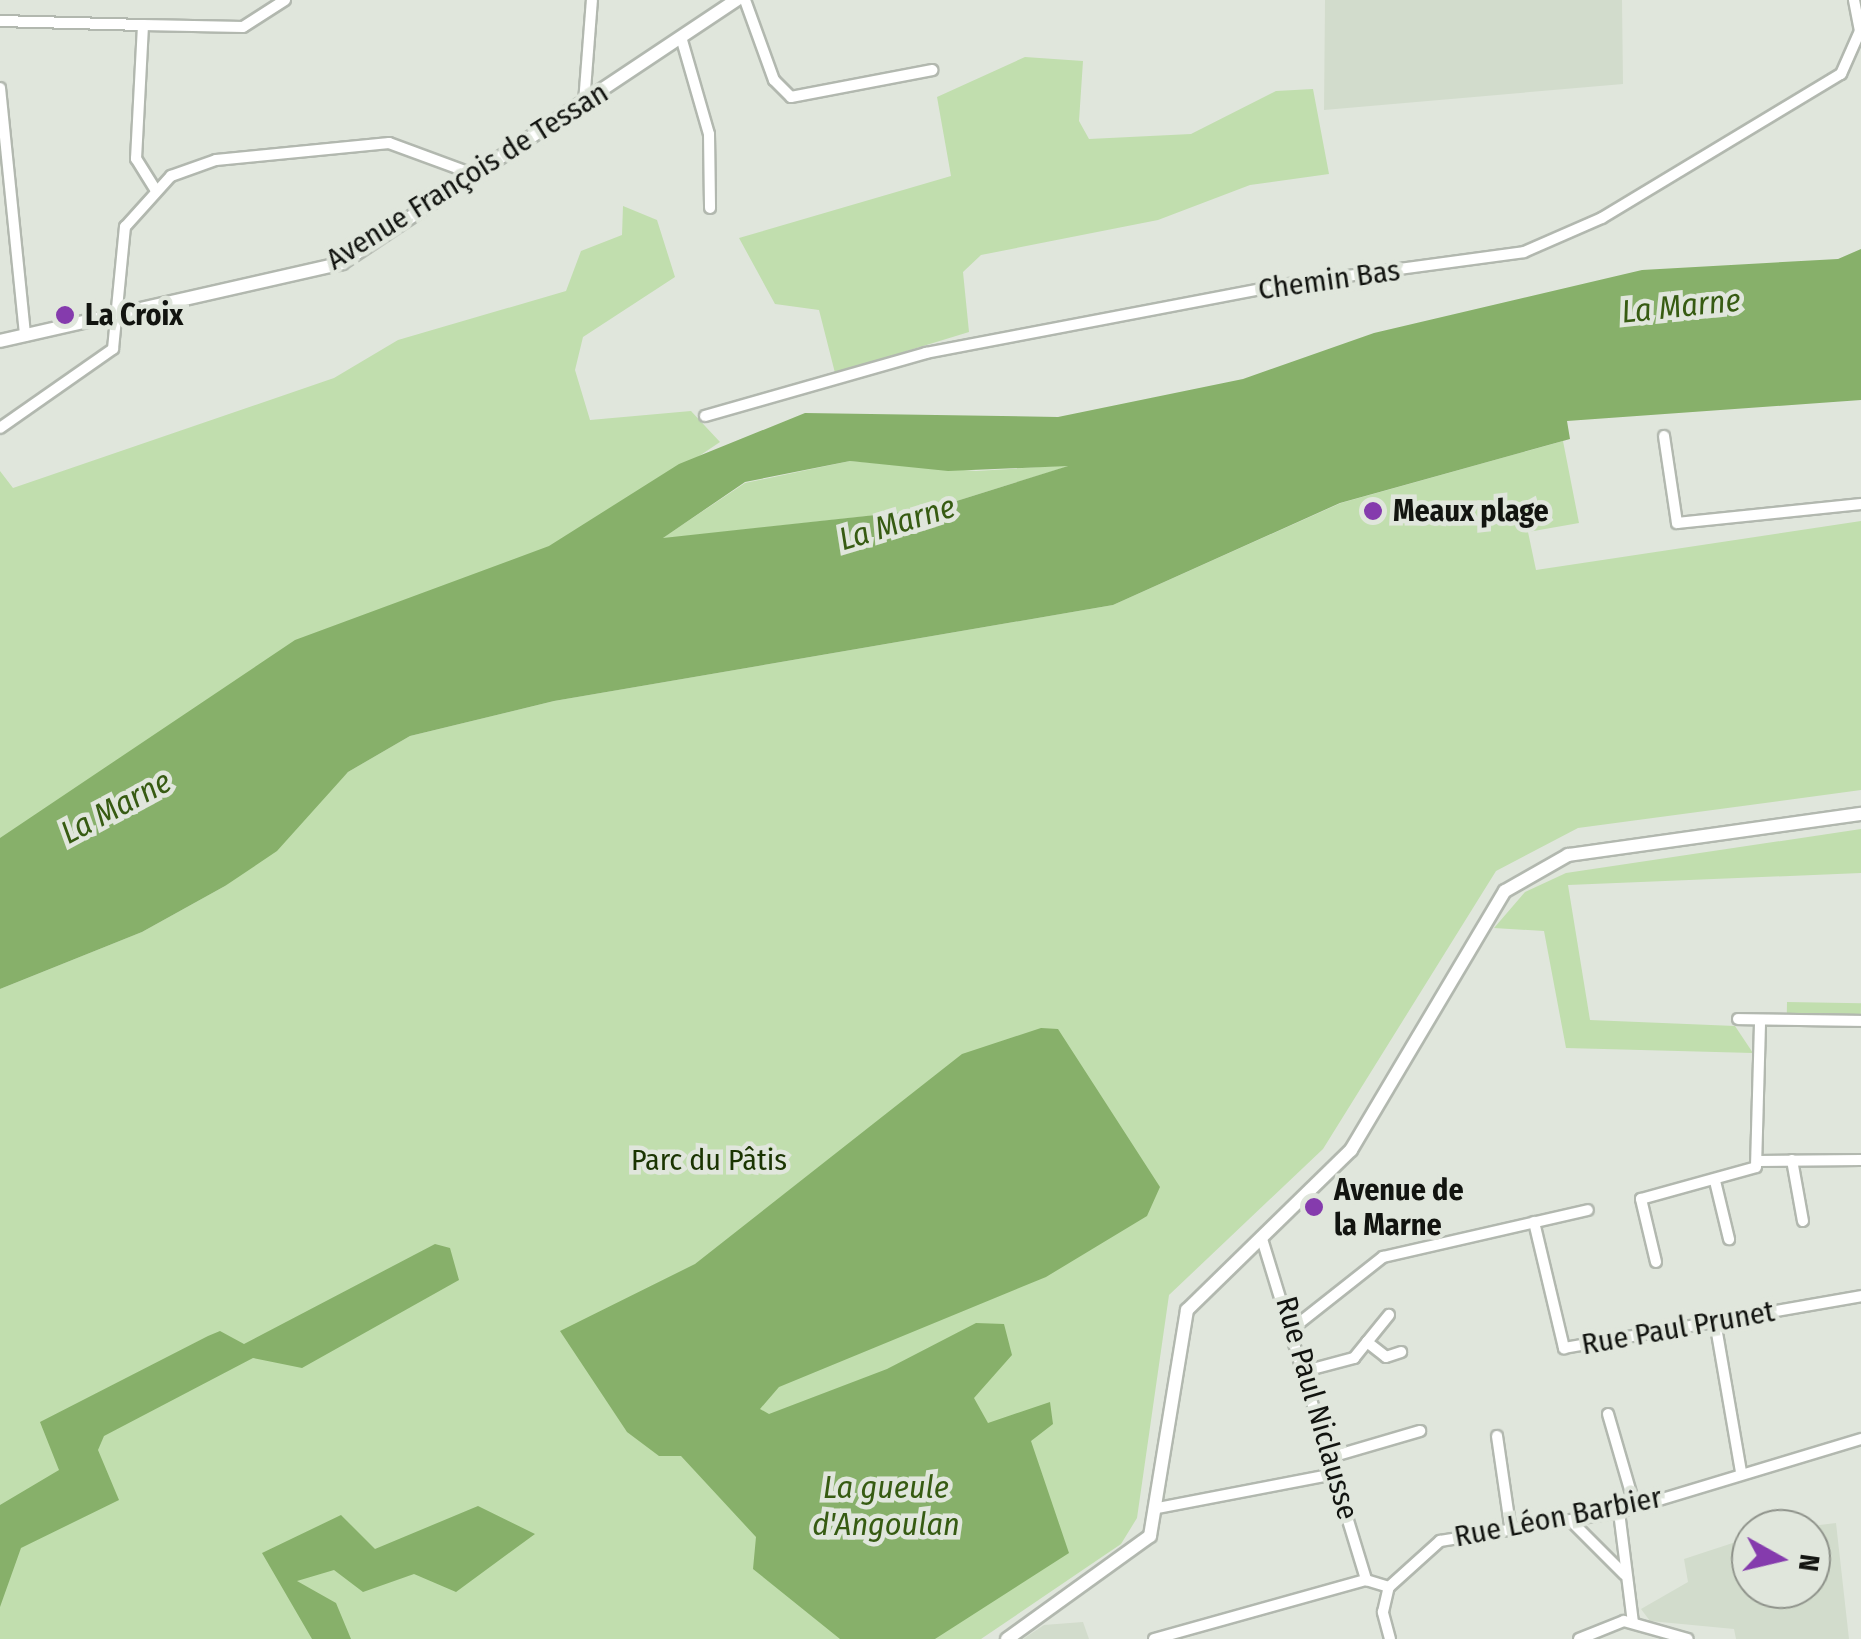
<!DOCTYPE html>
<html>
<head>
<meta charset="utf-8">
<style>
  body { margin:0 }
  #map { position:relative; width:1861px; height:1639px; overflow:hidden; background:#e0e6dc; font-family:"Fira Sans Condensed",sans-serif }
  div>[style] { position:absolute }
  .built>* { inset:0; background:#d2dccc }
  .green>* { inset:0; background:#c1deae; transform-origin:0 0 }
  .water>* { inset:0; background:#87b06a }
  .roads { filter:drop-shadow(2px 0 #b2b8af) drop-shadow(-2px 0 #b2b8af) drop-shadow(0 2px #b2b8af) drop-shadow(0 -2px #b2b8af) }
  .minor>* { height:10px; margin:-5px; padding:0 5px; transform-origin:5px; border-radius:5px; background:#fff }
  .tertiary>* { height:12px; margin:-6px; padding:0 6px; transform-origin:6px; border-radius:6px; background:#fff }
  .dots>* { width:28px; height:28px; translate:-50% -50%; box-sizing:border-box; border:5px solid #e0e6dc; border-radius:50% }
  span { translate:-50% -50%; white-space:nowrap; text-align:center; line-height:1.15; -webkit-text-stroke:9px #e0e6dc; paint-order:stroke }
  .street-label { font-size:30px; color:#121410 }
  .poi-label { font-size:30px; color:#121410; font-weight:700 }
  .left { translate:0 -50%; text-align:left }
  .park-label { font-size:30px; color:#1a3401 }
  .water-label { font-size:32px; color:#365b12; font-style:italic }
  .north { position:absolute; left:1731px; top:1509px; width:100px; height:100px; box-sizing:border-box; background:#e0e6dc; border:2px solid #8e928a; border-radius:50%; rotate:98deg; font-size:28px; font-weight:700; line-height:40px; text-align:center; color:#121410 }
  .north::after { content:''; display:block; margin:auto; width:35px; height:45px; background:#853bad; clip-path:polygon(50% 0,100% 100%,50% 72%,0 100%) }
</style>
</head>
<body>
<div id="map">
  <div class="built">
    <div style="clip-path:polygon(1325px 0,1622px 0,1623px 84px,1324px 110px)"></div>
    <div style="clip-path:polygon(1836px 1523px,1849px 1639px,1736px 1639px,1734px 1629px,1650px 1621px,1641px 1609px,1688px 1582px,1684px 1559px,1751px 1537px,1751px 1589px,1811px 1589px,1811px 1529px,1787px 1529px)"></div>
    <div style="clip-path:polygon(1083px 1622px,1089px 1639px,1023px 1639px,1044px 1625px)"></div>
  </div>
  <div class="green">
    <div style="clip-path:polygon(1025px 57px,1083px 61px,1079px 121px,1089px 139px,1191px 134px,1276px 91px,1313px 89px,1329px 174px,1250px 185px,1158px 220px,981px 255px,963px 272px,969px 332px,835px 373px,819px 310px,775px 304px,739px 238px,951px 176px,937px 97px)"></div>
    <div style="clip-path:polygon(623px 206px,657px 220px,675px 277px,583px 337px,575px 370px,590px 420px,691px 411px,720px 442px,573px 541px,0 840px,0 471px,13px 488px,334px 378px,398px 340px,566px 291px,581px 251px,622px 235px)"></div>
    <div style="clip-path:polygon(1563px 441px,1579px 523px,1528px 532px,1536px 570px,1861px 521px,1861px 790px,1578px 828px,1496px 871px,1323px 1149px,1169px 1295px,1137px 1518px,1121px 1544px,981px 1639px,0 1639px,0 989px,142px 932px,225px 886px,348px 772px,410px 736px,554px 701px,1113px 605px,1341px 503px)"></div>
    <div style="clip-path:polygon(850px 461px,976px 471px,1072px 465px,931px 509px,661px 539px,745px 483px)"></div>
    <div style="clip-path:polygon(1861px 829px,1861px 873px,1568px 885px,1590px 1020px,1735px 1026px,1753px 1053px,1566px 1048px,1544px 931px,1494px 928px,1525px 892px,1566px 873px)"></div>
    <div style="left:1787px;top:1002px;width:74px;height:11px;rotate:1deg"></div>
  </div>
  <div class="water">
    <div style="clip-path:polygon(evenodd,1861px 249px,1861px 400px,1567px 421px,1570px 439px,1340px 503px,1113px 605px,554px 701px,410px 736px,348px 772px,277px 851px,225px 886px,142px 932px,0 989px,0 838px,295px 640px,549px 546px,679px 464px,805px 413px,1058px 417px,1243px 379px,1374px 333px,1642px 270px,1838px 259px,1861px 249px,850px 461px,948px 471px,1068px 466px,931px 509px,663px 538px,745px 482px,850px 461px)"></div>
    <div style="clip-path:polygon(1041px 1028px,1058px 1029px,1160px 1187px,1147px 1216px,1046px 1277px,779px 1387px,760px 1409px,769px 1414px,887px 1369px,976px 1323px,1004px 1324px,1012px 1355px,974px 1398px,988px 1423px,1050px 1402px,1053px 1424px,1031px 1441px,1069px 1553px,935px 1639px,840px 1639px,753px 1569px,756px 1537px,681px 1456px,659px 1456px,627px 1432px,560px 1331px,695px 1264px,962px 1054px)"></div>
    <div style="clip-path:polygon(435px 1244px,450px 1248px,459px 1280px,302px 1368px,253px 1358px,104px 1436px,98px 1450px,119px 1500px,21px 1548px,0 1607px,0 1505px,59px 1470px,40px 1422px,208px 1336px,220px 1331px,244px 1344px)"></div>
    <div style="clip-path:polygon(478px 1506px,535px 1534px,456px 1592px,414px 1574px,363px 1592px,334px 1570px,297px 1581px,336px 1603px,351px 1639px,312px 1639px,262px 1553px,341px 1515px,375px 1549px)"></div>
  </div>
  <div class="roads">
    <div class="minor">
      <div style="left:745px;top:0;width:85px;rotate:70.1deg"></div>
      <div style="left:774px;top:80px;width:24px;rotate:45deg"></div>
      <div style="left:791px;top:97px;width:144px;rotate:-10.8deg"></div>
      <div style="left:0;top:21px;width:143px;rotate:1.6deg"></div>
      <div style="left:681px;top:37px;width:101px;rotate:73.9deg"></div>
      <div style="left:709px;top:134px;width:74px;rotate:89.2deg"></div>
      <div style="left:0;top:88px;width:249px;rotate:84.2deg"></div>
      <div style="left:584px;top:103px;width:103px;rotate:-85.6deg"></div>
      <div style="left:155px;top:189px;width:36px;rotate:-122deg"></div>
      <div style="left:136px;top:159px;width:134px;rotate:-87deg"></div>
      <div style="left:143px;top:25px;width:100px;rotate:1.1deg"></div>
      <div style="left:243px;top:27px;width:50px;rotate:-32.7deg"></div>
      <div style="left:705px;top:416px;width:230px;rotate:-15.9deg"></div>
      <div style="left:926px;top:353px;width:361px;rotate:-10.8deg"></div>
      <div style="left:1281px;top:285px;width:245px;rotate:-7.7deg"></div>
      <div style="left:1524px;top:252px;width:85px;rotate:-23.6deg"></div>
      <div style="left:1602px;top:218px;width:279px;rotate:-31.1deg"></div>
      <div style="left:1841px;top:74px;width:47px;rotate:-66.2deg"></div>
      <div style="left:1860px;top:31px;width:32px;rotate:-101deg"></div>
      <div style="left:0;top:428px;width:138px;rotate:-35deg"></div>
      <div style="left:113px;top:349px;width:123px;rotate:-84.4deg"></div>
      <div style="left:125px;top:227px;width:69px;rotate:-48deg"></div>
      <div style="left:171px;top:176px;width:48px;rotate:-19.6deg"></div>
      <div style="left:216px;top:160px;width:174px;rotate:-5.6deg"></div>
      <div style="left:389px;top:143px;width:93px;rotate:20.2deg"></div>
      <div style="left:1664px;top:436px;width:88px;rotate:81.5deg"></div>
      <div style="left:1677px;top:523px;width:185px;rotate:-5.9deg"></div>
      <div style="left:1738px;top:1019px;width:123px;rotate:0.9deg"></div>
      <div style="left:1792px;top:1160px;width:62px;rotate:79.8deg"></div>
      <div style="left:1758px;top:1161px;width:103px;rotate:-0.6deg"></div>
      <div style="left:1715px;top:1181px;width:60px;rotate:76.4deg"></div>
      <div style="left:1534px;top:1222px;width:130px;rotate:76.6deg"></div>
      <div style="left:1564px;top:1348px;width:302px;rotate:-9.9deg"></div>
      <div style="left:1262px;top:1239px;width:357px;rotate:73deg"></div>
      <div style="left:1656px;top:1262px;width:65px;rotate:-103.4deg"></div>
      <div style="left:1641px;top:1199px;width:119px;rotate:-15.5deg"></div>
      <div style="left:1756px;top:1167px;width:147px;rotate:-88.4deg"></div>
      <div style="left:1716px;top:1327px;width:147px;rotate:80.2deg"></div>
      <div style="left:1293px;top:1328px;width:115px;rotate:-38.3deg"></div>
      <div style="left:1383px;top:1257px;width:210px;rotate:-12.9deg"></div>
      <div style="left:1367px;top:1342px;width:35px;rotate:-51deg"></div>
      <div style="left:1305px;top:1371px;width:51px;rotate:-14.9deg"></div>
      <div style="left:1354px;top:1358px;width:21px;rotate:-51deg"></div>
      <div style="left:1367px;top:1342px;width:24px;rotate:38deg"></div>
      <div style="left:1386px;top:1357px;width:16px;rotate:-18deg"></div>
      <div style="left:1608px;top:1414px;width:97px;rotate:73.8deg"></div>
      <div style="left:1497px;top:1436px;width:90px;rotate:81.7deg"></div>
      <div style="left:1331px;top:1457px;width:93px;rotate:-16.3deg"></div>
      <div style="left:1158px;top:1508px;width:180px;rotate:-10.9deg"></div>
      <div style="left:1619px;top:1512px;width:112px;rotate:82.8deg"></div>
      <div style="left:1571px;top:1521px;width:76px;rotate:45deg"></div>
      <div style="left:1154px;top:1639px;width:220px;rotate:-15.6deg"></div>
      <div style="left:1366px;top:1580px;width:24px;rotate:17deg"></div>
      <div style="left:1390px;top:1639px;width:28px;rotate:-105deg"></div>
      <div style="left:1383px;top:1612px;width:26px;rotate:-77deg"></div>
      <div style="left:1389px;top:1587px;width:69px;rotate:-42deg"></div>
      <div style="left:1440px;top:1541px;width:181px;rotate:-9.2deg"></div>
      <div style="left:1619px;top:1512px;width:253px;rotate:-16.8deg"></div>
      <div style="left:1579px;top:1639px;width:48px;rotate:-21.8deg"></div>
      <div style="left:1624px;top:1621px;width:66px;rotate:15.7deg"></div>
    </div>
    <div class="tertiary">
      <div style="left:0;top:341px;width:351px;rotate:-12.8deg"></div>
      <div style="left:342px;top:263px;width:475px;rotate:-33.7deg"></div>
      <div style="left:1007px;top:1639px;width:176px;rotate:-35.8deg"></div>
      <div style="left:1150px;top:1536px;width:229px;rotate:-80.7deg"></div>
      <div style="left:1187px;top:1310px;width:229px;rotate:-44.3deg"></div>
      <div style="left:1351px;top:1150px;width:301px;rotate:-59.3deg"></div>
      <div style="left:1505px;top:891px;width:73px;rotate:-29.7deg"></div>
      <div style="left:1568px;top:855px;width:296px;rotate:-8deg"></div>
    </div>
  </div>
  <div class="dots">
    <div style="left:65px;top:315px;background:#853bad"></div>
    <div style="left:1373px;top:511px;background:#853bad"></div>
    <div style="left:1314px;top:1207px;background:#853bad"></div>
  </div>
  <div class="street-label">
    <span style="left:467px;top:176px;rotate:-32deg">Avenue François de Tessan</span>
    <span style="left:1329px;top:280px;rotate:-8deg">Chemin Bas</span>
    <span style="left:1678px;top:1328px;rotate:-10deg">Rue Paul Prunet</span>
    <span style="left:1317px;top:1408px;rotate:74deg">Rue Paul Niclausse</span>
    <span style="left:1558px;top:1517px;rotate:-11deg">Rue Léon Barbier</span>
  </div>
  <div class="poi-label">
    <span class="left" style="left:85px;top:315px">La Croix</span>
    <span class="left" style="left:1393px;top:511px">Meaux plage</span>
    <span class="left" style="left:1334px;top:1207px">Avenue de<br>la Marne</span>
  </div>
  <div class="park-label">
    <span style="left:709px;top:1160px">Parc du Pâtis</span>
  </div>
  <div class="water-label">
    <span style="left:1681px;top:306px;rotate:-6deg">La Marne</span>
    <span style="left:897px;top:523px;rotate:-17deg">La Marne</span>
    <span style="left:116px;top:807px;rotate:-28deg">La Marne</span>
    <span style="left:886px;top:1506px">La gueule<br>d'Angoulan</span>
  </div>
  <div class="north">N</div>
</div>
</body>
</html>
